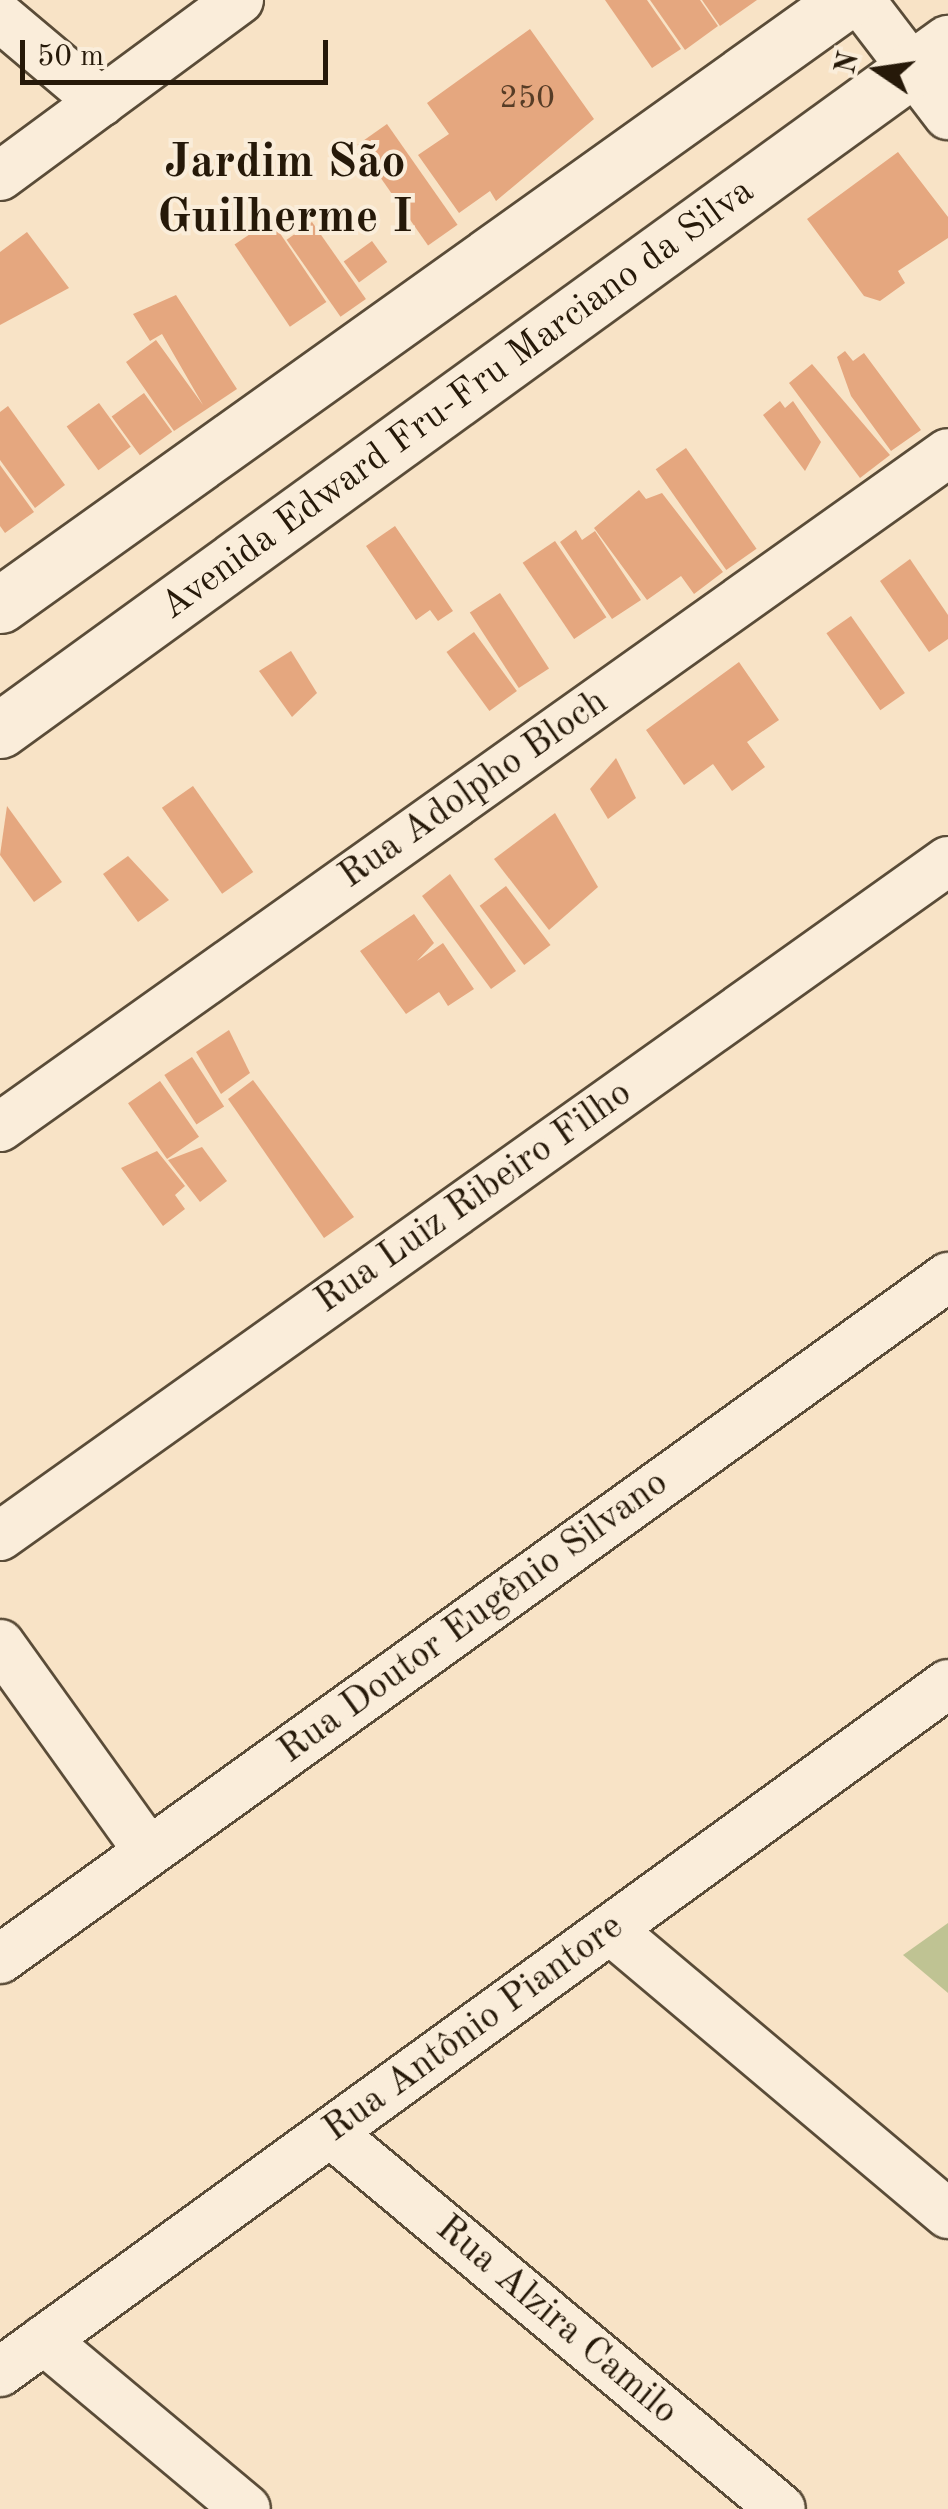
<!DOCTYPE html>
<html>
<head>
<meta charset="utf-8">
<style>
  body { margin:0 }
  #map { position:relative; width:948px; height:2509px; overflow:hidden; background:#f8e3c6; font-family:"Old Standard TT",serif }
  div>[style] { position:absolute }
  .green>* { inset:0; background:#bfc393 }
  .building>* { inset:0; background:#e5a77f; transform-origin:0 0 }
  .roads { filter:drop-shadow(2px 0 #5a4c38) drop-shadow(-2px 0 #5a4c38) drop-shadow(0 2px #5a4c38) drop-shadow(0 -2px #5a4c38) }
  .minor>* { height:48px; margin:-24px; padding:0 24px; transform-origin:24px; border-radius:24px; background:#faedda }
  .secondary>* { height:55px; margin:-27.5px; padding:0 27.5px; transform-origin:27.5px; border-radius:27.5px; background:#faedda }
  span { translate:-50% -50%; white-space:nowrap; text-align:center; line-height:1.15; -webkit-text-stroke:8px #faedda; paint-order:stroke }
  .number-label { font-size:32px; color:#563c26 }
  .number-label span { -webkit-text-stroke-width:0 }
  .street-label { font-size:38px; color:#261909 }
  .district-label { font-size:48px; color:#261909; font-weight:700 }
  .north { position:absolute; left:828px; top:20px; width:100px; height:100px; -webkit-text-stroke:8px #faedda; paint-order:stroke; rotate:283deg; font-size:28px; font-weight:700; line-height:40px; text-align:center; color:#261909 }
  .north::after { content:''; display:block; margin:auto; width:35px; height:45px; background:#261909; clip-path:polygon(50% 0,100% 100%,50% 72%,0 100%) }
  .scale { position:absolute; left:20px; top:40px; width:308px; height:45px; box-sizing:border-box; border:5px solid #261909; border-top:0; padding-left:12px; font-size:30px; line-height:35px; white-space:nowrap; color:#261909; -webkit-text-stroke:8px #faedda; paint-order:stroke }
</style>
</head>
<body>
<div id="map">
  <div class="green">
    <div style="clip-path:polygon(948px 1923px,948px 1993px,903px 1955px)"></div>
  </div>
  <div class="building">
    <div style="clip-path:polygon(605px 0,647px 0,681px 49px,652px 68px)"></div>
    <div style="clip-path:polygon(650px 0,700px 0,718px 26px,685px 50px)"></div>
    <div style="clip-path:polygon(702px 0,757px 0,720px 26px)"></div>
    <div style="clip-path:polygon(530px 29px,594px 119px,496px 201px,490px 191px,459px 213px,418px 155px,449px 134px,427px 103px)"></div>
    <div style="left:387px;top:124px;width:123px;height:36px;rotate:55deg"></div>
    <div style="clip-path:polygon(898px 152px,948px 217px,948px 238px,898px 271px,905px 283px,880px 301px,864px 296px,807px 219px)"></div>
    <div style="left:271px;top:220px;width:99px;height:44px;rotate:56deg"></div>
    <div style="left:312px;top:222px;width:94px;height:31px;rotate:55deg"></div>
    <div style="clip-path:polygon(27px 232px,69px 288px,0 325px,0 252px)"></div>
    <div style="left:372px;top:241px;width:26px;height:35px;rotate:54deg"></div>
    <div style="clip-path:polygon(176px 295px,237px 389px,174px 431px,126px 362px,156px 340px,203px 405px,162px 334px,150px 341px,133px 314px)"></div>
    <div style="clip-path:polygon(845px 351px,853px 361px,864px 353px,921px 430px,891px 451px,851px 396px,837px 357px)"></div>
    <div style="clip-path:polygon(812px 364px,890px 455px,860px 478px,789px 383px)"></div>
    <div style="left:144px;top:393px;width:48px;height:40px;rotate:54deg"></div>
    <div style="clip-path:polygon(780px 401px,785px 408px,793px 401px,821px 442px,805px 471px,763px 415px)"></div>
    <div style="left:99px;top:403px;width:54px;height:40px;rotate:54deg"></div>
    <div style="clip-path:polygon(8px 406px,65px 485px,35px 508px,0 460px,0 412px)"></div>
    <div style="left:686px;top:448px;width:123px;height:37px;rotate:55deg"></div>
    <div style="clip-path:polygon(0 465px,34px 512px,5px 533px,0 526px)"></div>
    <div style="clip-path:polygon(639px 490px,646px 499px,662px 493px,723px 572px,694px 594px,681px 576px,647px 600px,594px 528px)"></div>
    <div style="clip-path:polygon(395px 526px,453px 611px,438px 621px,430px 610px,416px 620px,366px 546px)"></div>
    <div style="clip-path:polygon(576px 530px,582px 540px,595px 531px,641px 600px,612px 619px,560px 542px)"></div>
    <div style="left:555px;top:541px;width:92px;height:39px;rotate:56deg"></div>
    <div style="clip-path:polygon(910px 559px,948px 615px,948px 639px,929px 652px,880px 581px)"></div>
    <div style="left:500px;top:593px;width:90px;height:36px;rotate:57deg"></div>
    <div style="left:851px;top:616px;width:94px;height:30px;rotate:55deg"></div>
    <div style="left:474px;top:632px;width:73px;height:34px;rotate:54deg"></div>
    <div style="clip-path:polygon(291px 651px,317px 693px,292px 717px,259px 671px)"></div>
    <div style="clip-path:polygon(739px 662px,779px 720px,747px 742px,765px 767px,732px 791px,713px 764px,684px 785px,646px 730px)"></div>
    <div style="clip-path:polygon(616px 758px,636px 798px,608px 819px,590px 789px)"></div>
    <div style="left:193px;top:786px;width:105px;height:38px;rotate:55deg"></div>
    <div style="clip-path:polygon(7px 806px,62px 882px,34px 902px,0 855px)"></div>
    <div style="clip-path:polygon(555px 813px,598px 887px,549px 930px,494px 859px)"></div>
    <div style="clip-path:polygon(128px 856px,169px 900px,138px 922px,103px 874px)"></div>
    <div style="clip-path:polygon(450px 874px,516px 971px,491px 989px,422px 896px)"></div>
    <div style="left:506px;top:886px;width:74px;height:33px;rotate:53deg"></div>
    <div style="clip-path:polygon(414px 914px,434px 943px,417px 961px,443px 943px,474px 989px,448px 1006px,439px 992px,406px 1014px,360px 951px)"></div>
    <div style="clip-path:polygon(229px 1030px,250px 1073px,221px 1094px,196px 1052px)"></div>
    <div style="left:192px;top:1057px;width:59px;height:33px;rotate:57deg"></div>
    <div style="clip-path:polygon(253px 1080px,354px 1217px,324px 1238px,228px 1099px)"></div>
    <div style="left:160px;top:1081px;width:68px;height:39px;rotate:55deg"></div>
    <div style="clip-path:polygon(202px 1147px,227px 1181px,200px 1202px,168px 1160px)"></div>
    <div style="clip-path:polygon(157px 1151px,185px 1186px,175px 1195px,185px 1209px,163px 1226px,121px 1168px)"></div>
  </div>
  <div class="roads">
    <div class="minor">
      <div style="left:860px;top:0;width:145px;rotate:52.6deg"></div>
      <div style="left:0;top:17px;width:132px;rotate:40.1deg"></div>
      <div style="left:0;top:176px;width:297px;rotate:-36.4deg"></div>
      <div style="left:0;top:1127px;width:1163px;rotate:-35.41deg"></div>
      <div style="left:0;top:1536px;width:1164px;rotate:-35.45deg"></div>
      <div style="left:0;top:1644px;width:254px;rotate:54.4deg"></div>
      <div style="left:611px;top:1930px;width:441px;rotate:40.1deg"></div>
      <div style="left:0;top:1959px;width:1168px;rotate:-35.73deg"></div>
      <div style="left:331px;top:2133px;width:586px;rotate:39.88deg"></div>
      <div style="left:44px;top:2340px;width:263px;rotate:39.9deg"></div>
      <div style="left:0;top:2372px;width:1171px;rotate:-35.97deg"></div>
    </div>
    <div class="secondary">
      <div style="left:0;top:605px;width:1041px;rotate:-35.54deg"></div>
      <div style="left:0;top:730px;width:1171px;rotate:-35.93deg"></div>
    </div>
  </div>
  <div class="number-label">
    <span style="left:527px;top:99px">250</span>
  </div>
  <div class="street-label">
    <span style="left:458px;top:400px;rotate:-36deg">Avenida Edward Fru-Fru Marciano da Silva</span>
    <span style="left:474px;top:790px;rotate:-35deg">Rua Adolpho Bloch</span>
    <span style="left:474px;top:1198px;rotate:-35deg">Rua Luiz Ribeiro Filho</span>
    <span style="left:474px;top:1618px;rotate:-36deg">Rua Doutor Eugênio Silvano</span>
    <span style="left:474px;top:2029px;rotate:-36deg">Rua Antônio Piantore</span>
    <span style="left:556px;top:2321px;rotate:40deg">Rua Alzira Camilo</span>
  </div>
  <div class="district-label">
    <span style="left:285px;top:191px">Jardim São<br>Guilherme I</span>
  </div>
  <div class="north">N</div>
  <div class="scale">50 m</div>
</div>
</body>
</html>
